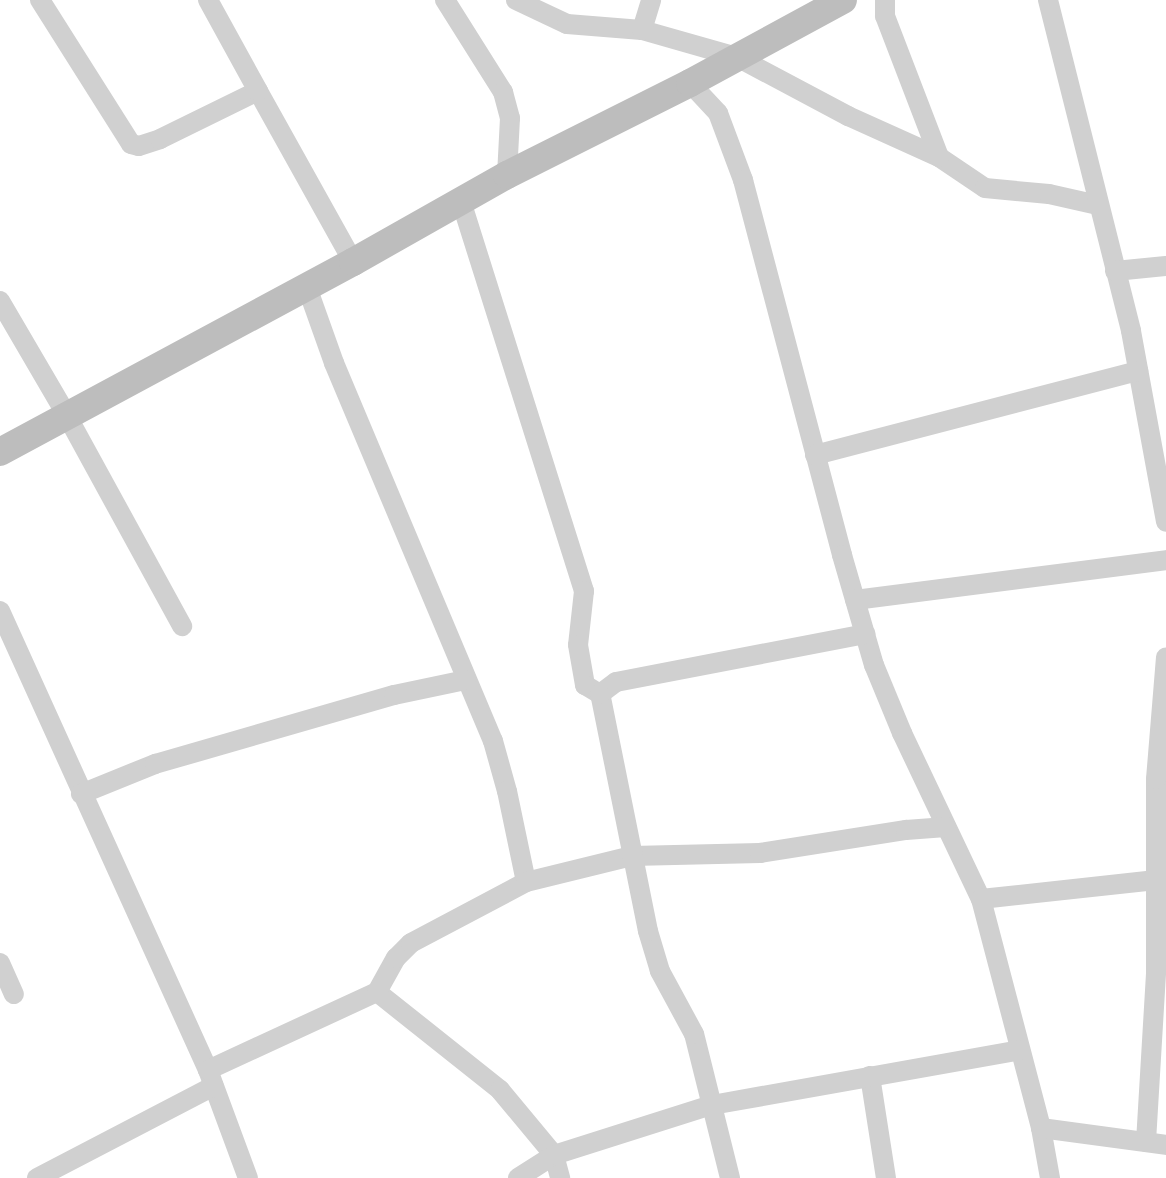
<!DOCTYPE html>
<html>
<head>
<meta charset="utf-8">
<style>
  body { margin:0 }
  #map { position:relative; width:1166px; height:1178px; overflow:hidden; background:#fff; font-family:Quicksand,sans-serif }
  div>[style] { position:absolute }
  .street>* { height:20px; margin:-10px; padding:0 10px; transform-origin:10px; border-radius:10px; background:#d0d0d0 }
  .secondary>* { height:28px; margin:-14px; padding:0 14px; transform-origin:14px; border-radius:14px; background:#bdbdbd }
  span { translate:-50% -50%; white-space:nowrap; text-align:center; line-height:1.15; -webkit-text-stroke:5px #fff; paint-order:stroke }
</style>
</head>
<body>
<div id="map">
  <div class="street">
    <div style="left:40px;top:0;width:170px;rotate:57.7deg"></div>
    <div style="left:131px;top:144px;width:8px;rotate:14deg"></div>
    <div style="left:139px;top:146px;width:22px;rotate:-18deg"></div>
    <div style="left:160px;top:139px;width:109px;rotate:-26.1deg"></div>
    <div style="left:258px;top:91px;width:196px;rotate:60.9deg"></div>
    <div style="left:208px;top:0;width:104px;rotate:61.2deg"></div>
    <div style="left:445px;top:0;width:109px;rotate:57.8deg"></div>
    <div style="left:503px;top:92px;width:27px;rotate:75deg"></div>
    <div style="left:510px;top:118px;width:57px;rotate:93deg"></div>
    <div style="left:516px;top:0;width:56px;rotate:25.2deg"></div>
    <div style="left:567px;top:24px;width:75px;rotate:4.6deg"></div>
    <div style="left:642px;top:30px;width:99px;rotate:15.9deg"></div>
    <div style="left:737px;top:57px;width:126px;rotate:28deg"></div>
    <div style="left:848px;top:116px;width:100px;rotate:24.3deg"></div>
    <div style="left:939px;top:157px;width:55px;rotate:34deg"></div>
    <div style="left:985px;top:188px;width:64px;rotate:5.4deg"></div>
    <div style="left:1049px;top:194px;width:50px;rotate:12.7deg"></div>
    <div style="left:885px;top:0;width:16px;rotate:90deg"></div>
    <div style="left:885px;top:16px;width:151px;rotate:69deg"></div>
    <div style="left:1048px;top:0;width:341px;rotate:75.9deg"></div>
    <div style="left:1131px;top:331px;width:194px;rotate:79.6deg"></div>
    <div style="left:642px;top:30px;width:31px;rotate:-73deg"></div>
    <div style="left:690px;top:83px;width:41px;rotate:47deg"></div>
    <div style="left:718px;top:113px;width:72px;rotate:69.5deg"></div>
    <div style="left:743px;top:180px;width:388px;rotate:75.2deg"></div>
    <div style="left:842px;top:555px;width:115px;rotate:73.8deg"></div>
    <div style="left:874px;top:665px;width:74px;rotate:67.6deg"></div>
    <div style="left:902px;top:733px;width:184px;rotate:64.6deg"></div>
    <div style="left:981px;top:899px;width:237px;rotate:75.3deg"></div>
    <div style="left:1041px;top:1128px;width:51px;rotate:79.8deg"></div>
    <div style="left:461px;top:201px;width:409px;rotate:72.5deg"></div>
    <div style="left:584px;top:591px;width:54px;rotate:96.3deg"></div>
    <div style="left:578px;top:645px;width:41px;rotate:80.1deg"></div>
    <div style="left:585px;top:685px;width:17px;rotate:31deg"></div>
    <div style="left:1115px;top:271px;width:51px;rotate:-5.6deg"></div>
    <div style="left:307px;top:287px;width:81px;rotate:70.4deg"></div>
    <div style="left:334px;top:363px;width:410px;rotate:67.2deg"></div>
    <div style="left:493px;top:741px;width:52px;rotate:74.4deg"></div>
    <div style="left:507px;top:791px;width:93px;rotate:78.2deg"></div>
    <div style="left:0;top:301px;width:131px;rotate:59.7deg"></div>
    <div style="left:66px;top:414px;width:242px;rotate:61.3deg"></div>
    <div style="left:815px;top:455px;width:334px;rotate:-14.6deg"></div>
    <div style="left:855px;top:600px;width:314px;rotate:-7.3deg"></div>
    <div style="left:0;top:611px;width:504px;rotate:65.62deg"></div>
    <div style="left:208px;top:1070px;width:115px;rotate:69.7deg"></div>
    <div style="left:81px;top:794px;width:80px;rotate:-22.1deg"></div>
    <div style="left:155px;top:764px;width:249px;rotate:-16.1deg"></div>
    <div style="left:394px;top:695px;width:73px;rotate:-11.9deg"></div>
    <div style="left:981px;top:899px;width:176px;rotate:-6.2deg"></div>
    <div style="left:0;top:963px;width:34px;rotate:66deg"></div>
    <div style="left:377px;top:992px;width:157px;rotate:38.5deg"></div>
    <div style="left:500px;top:1090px;width:85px;rotate:50.3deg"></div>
    <div style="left:554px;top:1155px;width:24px;rotate:75deg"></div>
    <div style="left:208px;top:1070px;width:186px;rotate:-24.8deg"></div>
    <div style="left:377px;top:992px;width:39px;rotate:-61deg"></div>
    <div style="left:396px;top:958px;width:21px;rotate:-45deg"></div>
    <div style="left:411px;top:943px;width:130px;rotate:-27.9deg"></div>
    <div style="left:526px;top:882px;width:109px;rotate:-13.8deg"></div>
    <div style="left:632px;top:856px;width:128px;rotate:-1.3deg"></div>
    <div style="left:760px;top:853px;width:148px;rotate:-9deg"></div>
    <div style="left:906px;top:830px;width:40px;rotate:-4.3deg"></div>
    <div style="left:870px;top:1076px;width:103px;rotate:81.1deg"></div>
    <div style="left:1041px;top:1128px;width:126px;rotate:7.7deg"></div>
    <div style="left:1146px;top:1142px;width:170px;rotate:-86.6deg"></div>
    <div style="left:1156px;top:972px;width:193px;rotate:-90deg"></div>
    <div style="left:1156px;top:779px;width:122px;rotate:-85.3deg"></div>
    <div style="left:37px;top:1178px;width:199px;rotate:-27.5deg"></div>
    <div style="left:518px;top:1178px;width:43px;rotate:-32.6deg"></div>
    <div style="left:554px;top:1155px;width:166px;rotate:-17.6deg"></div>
    <div style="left:712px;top:1105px;width:313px;rotate:-10.1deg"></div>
    <div style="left:730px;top:1178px;width:148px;rotate:-104deg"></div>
    <div style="left:694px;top:1034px;width:72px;rotate:-118.4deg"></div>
    <div style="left:660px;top:971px;width:42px;rotate:-106.7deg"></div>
    <div style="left:648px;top:931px;width:242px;rotate:-101.4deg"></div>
    <div style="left:600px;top:694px;width:20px;rotate:-37deg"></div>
    <div style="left:616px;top:682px;width:254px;rotate:-10.9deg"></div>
  </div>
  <div class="secondary">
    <div style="left:0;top:452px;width:401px;rotate:-28.3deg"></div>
    <div style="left:353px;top:262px;width:177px;rotate:-29.5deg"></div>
    <div style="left:507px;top:175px;width:205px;rotate:-26.7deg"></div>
    <div style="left:690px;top:83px;width:174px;rotate:-28.5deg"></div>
  </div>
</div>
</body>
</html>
